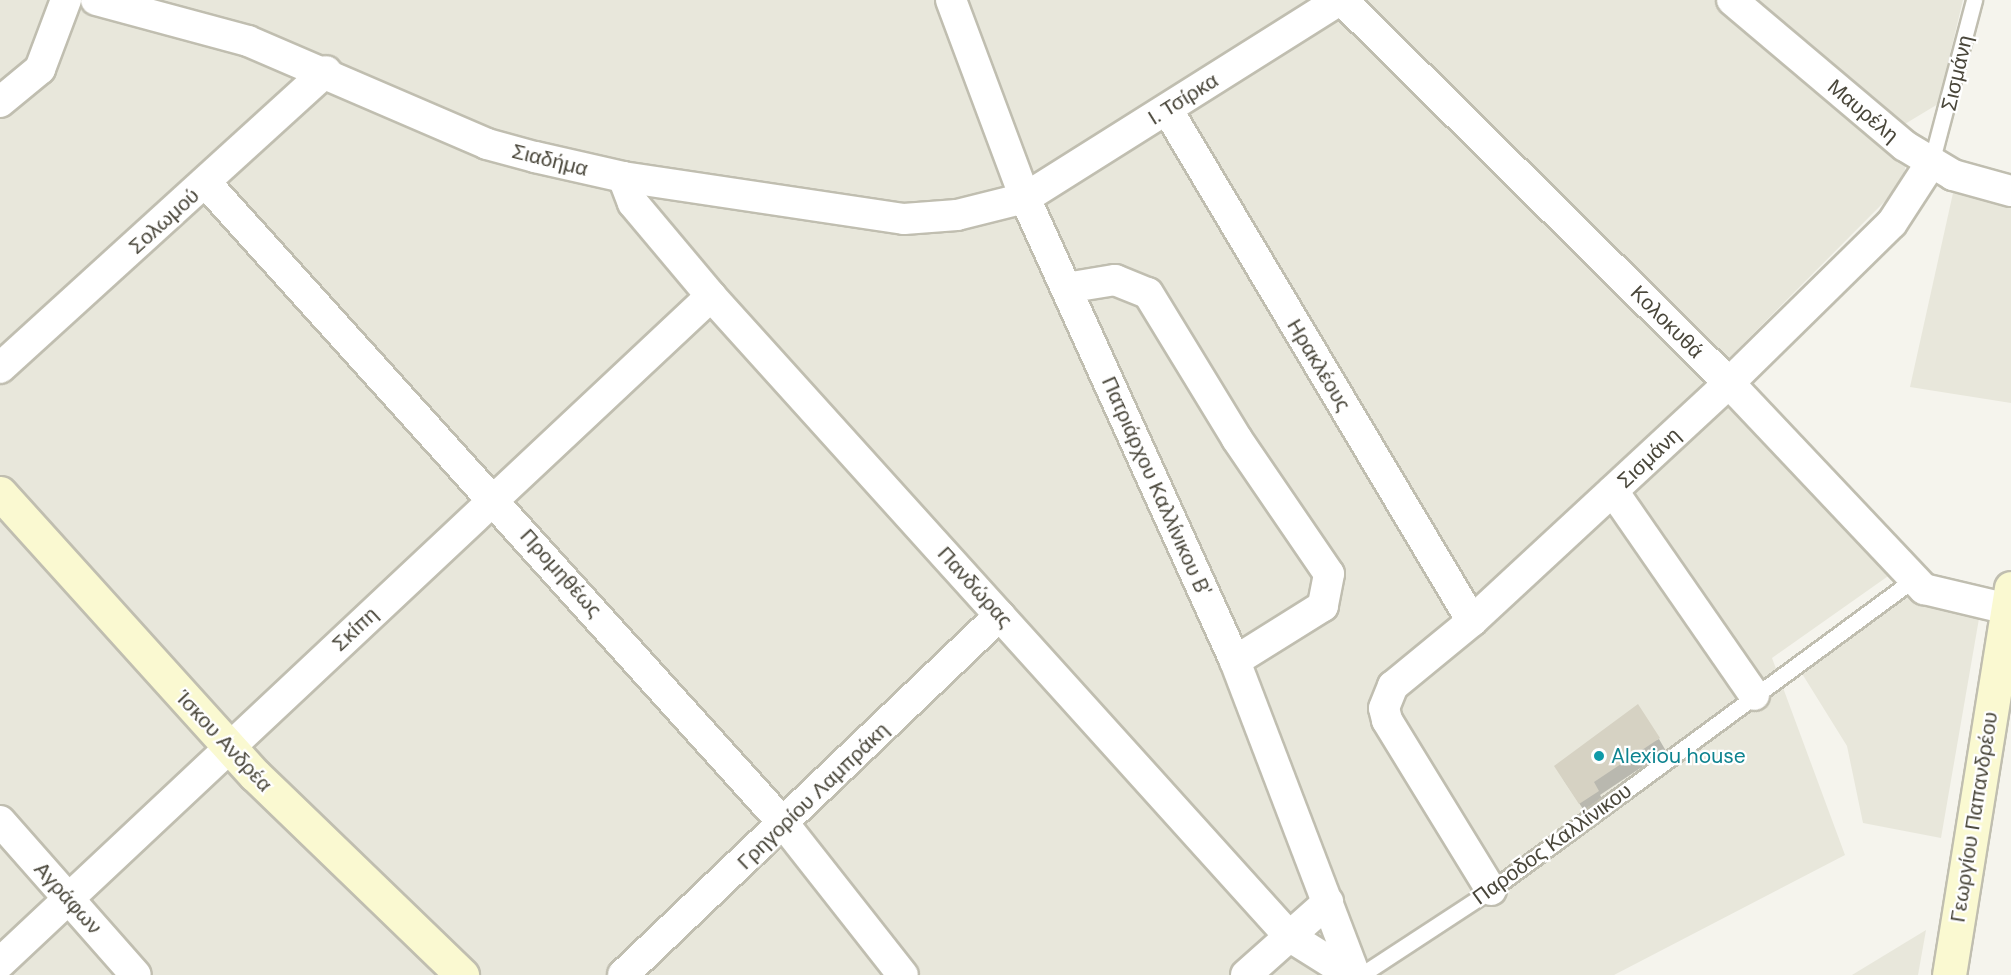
<!DOCTYPE html>
<html>
<head>
<meta charset="utf-8">
<style>
  body { margin:0 }
  #map { position:relative; width:2011px; height:975px; overflow:hidden; background:#f5f4ed; font-family:"DM Sans",sans-serif }
  div>[style] { position:absolute }
  .residential>* { inset:0; background:#e8e7db }
  .shadow>* { inset:0; background:#0003 }
  .building>* { inset:0; background:#d6d2c3 }
  .roads { filter:drop-shadow(2px 0 #c0beb0) drop-shadow(-2px 0 #c0beb0) drop-shadow(0 2px #c0beb0) drop-shadow(0 -2px #c0beb0) }
  .lane>* { height:15px; margin:-7.5px; padding:0 7.5px; transform-origin:7.5px; border-radius:7.5px; background:#fff }
  .street>* { height:30px; margin:-15px; padding:0 15px; transform-origin:15px; border-radius:15px; background:#fff }
  .secondary>* { height:33px; margin:-16.5px; padding:0 16.5px; transform-origin:16.5px; border-radius:16.5px; background:#faf9d1 }
  .dots>* { width:16px; height:16px; translate:-50% -50%; box-sizing:border-box; border:3px solid #fff; border-radius:50% }
  span { translate:-50% -50%; white-space:nowrap; text-align:center; line-height:1.15; -webkit-text-stroke:4.5px #fff; paint-order:stroke }
  .street-label { font-size:21px; color:#49463a }
  .culture-label { font-size:21px; color:#0d838f }
  .left { translate:0 -50%; text-align:left }
</style>
</head>
<body>
<div id="map">
  <div class="residential">
    <div style="clip-path:polygon(0 0,1963px 0,1938px 104px,1885px 136px,1907px 154px,1903px 183px,1712px 375px,1901px 567px,1772px 658px,1845px 855px,1614px 975px,0 975px)"></div>
    <div style="clip-path:polygon(1953px 193px,2011px 203px,2011px 403px,1910px 387px)"></div>
    <div style="clip-path:polygon(1910px 593px,1981px 607px,1941px 838px,1863px 823px,1847px 746px,1801px 672px)"></div>
    <div style="clip-path:polygon(1926px 930px,1918px 975px,1852px 975px)"></div>
  </div>
  <div class="shadow">
    <div style="clip-path:polygon(1659px 739px,1666px 751px,1600px 795px,1605px 804px,1587px 815px,1563px 779px)"></div>
  </div>
  <div class="building">
    <div style="clip-path:polygon(1638px 704px,1660px 738px,1594px 782px,1599px 791px,1579px 804px,1554px 766px)"></div>
  </div>
  <div class="roads">
    <div class="lane">
      <div style="left:1931px;top:163px;width:169px;rotate:-75.2deg"></div>
      <div style="left:1361px;top:975px;width:155px;rotate:-33.2deg"></div>
      <div style="left:1491px;top:890px;width:525px;rotate:-36.32deg"></div>
    </div>
    <div class="street">
      <div style="left:96px;top:0;width:157px;rotate:15.1deg"></div>
      <div style="left:248px;top:41px;width:260px;rotate:23.3deg"></div>
      <div style="left:487px;top:144px;width:50px;rotate:15.2deg"></div>
      <div style="left:535px;top:157px;width:90px;rotate:12.8deg"></div>
      <div style="left:623px;top:177px;width:284px;rotate:8.5deg"></div>
      <div style="left:904px;top:219px;width:53px;rotate:-4.3deg"></div>
      <div style="left:957px;top:215px;width:70px;rotate:-14deg"></div>
      <div style="left:1025px;top:198px;width:372px;rotate:-32.2deg"></div>
      <div style="left:951px;top:0;width:211px;rotate:69.5deg"></div>
      <div style="left:1025px;top:198px;width:508px;rotate:65.6deg"></div>
      <div style="left:1235px;top:661px;width:336px;rotate:69.1deg"></div>
      <div style="left:1342px;top:0;width:544px;rotate:44.7deg"></div>
      <div style="left:1729px;top:383px;width:284px;rotate:46.6deg"></div>
      <div style="left:1924px;top:589px;width:86px;rotate:13.4deg"></div>
      <div style="left:1732px;top:0;width:226px;rotate:40.2deg"></div>
      <div style="left:1905px;top:146px;width:56px;rotate:31.1deg"></div>
      <div style="left:1953px;top:175px;width:60px;rotate:15.4deg"></div>
      <div style="left:0;top:102px;width:52px;rotate:-39.5deg"></div>
      <div style="left:40px;top:69px;width:74px;rotate:-69.4deg"></div>
      <div style="left:1167px;top:109px;width:596px;rotate:59.22deg"></div>
      <div style="left:623px;top:177px;width:28px;rotate:69deg"></div>
      <div style="left:633px;top:203px;width:121px;rotate:50deg"></div>
      <div style="left:711px;top:296px;width:862px;rotate:47.91deg"></div>
      <div style="left:1289px;top:936px;width:73px;rotate:32.2deg"></div>
      <div style="left:206px;top:183px;width:863px;rotate:47.96deg"></div>
      <div style="left:784px;top:824px;width:192px;rotate:51.8deg"></div>
      <div style="left:1066px;top:288px;width:50px;rotate:-9.3deg"></div>
      <div style="left:1115px;top:280px;width:35px;rotate:22deg"></div>
      <div style="left:1148px;top:293px;width:171px;rotate:58.6deg"></div>
      <div style="left:1237px;top:439px;width:163px;rotate:55.7deg"></div>
      <div style="left:1329px;top:574px;width:33px;rotate:101deg"></div>
      <div style="left:1323px;top:606px;width:104px;rotate:148deg"></div>
      <div style="left:0;top:368px;width:441px;rotate:-42.3deg"></div>
      <div style="left:1613px;top:491px;width:248px;rotate:55.3deg"></div>
      <div style="left:0;top:821px;width:205px;rotate:48.6deg"></div>
      <div style="left:1491px;top:890px;width:199px;rotate:-121.5deg"></div>
      <div style="left:1387px;top:720px;width:12px;rotate:-104deg"></div>
      <div style="left:1384px;top:708px;width:24px;rotate:-68deg"></div>
      <div style="left:1393px;top:686px;width:102px;rotate:-39.4deg"></div>
      <div style="left:1472px;top:621px;width:350px;rotate:-42.8deg"></div>
      <div style="left:1729px;top:383px;width:228px;rotate:-44.5deg"></div>
      <div style="left:1892px;top:223px;width:72px;rotate:-57deg"></div>
      <div style="left:0;top:963px;width:975px;rotate:-43.17deg"></div>
      <div style="left:623px;top:975px;width:521px;rotate:-43.68deg"></div>
      <div style="left:1246px;top:975px;width:110px;rotate:-41.7deg"></div>
    </div>
    <div class="secondary">
      <div style="left:0;top:493px;width:380px;rotate:47.9deg"></div>
      <div style="left:255px;top:775px;width:288px;rotate:44deg"></div>
      <div style="left:1949px;top:975px;width:392px;rotate:-80.9deg"></div>
    </div>
  </div>
  <div class="dots">
    <div style="left:1599px;top:756px;background:#0f9aa8"></div>
  </div>
  <div class="street-label">
    <span style="left:1957px;top:73px;rotate:-77deg">Σισμάνη</span>
    <span style="left:1183px;top:99px;rotate:-32deg">Ι. Τσίρκα</span>
    <span style="left:1863px;top:111px;rotate:40deg">Μαυρέλη</span>
    <span style="left:550px;top:160px;rotate:14deg">Σιαδήμα</span>
    <span style="left:164px;top:221px;rotate:-42deg">Σολωμού</span>
    <span style="left:1667px;top:322px;rotate:45deg">Κολοκυθά</span>
    <span style="left:1319px;top:365px;rotate:59deg">Ηρακλέους</span>
    <span style="left:1649px;top:458px;rotate:-43deg">Σισμάνη</span>
    <span style="left:1156px;top:486px;rotate:66deg">Πατριάρχου Καλλίνικου B'</span>
    <span style="left:561px;top:573px;rotate:48deg">Προμηθέως</span>
    <span style="left:975px;top:587px;rotate:48deg">Πανδώρας</span>
    <span style="left:355px;top:629px;rotate:-43deg">Σκίπη</span>
    <span style="left:224px;top:741px;rotate:47deg">Ίσκου Ανδρέα</span>
    <span style="left:813px;top:796px;rotate:-44deg">Γρηγορίου Λαμπράκη</span>
    <span style="left:1974px;top:817px;rotate:-81deg">Γεωργίου Παπανδρέου</span>
    <span style="left:1552px;top:844px;rotate:-36deg">Παροδος Καλλίνικου</span>
    <span style="left:68px;top:898px;rotate:48deg">Αγράφων</span>
  </div>
  <div class="culture-label">
    <span class="left" style="left:1611px;top:756px">Alexiou house</span>
  </div>
</div>
</body>
</html>
